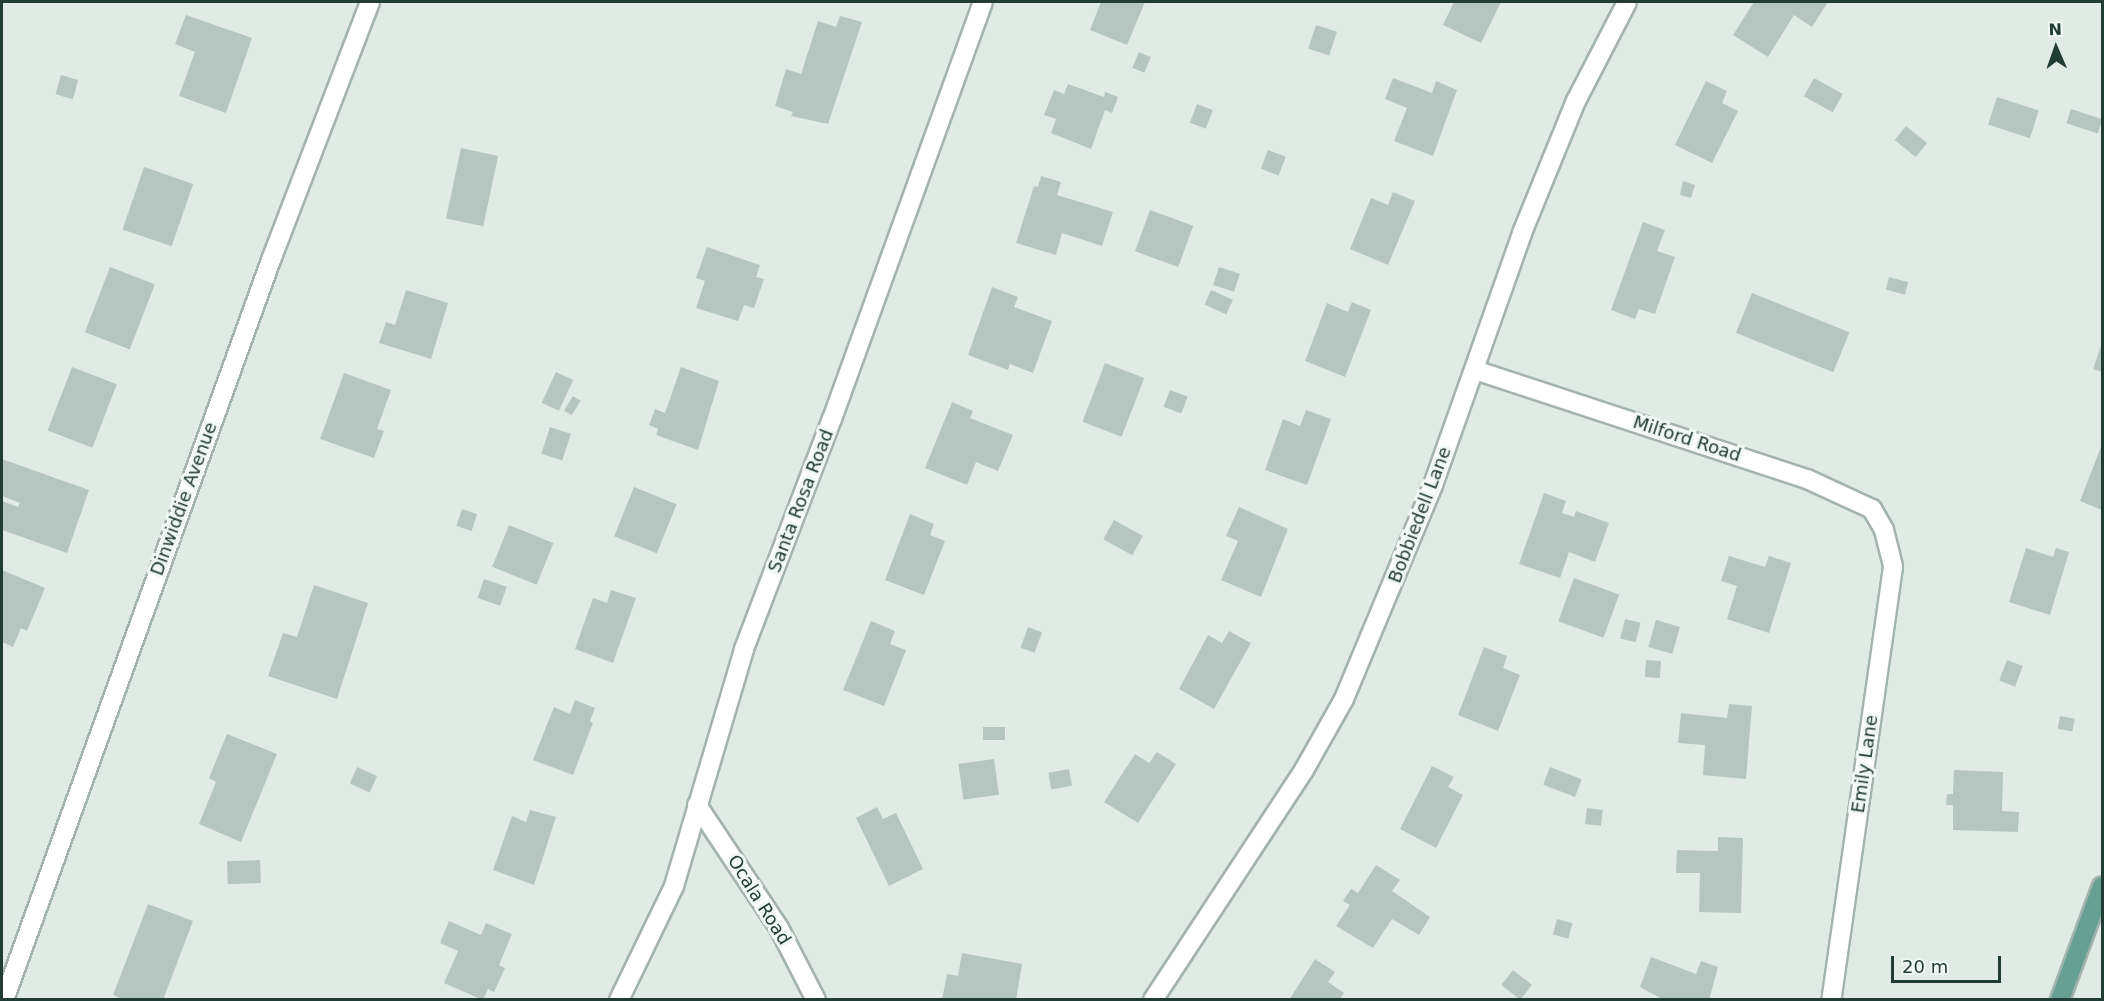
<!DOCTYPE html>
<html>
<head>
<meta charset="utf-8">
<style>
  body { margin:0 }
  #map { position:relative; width:2104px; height:1001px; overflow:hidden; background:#e0ebe6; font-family:"DejaVu Sans",sans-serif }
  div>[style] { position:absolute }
  .building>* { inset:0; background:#b5c6c0; transform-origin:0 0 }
  .roads { filter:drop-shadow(2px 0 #a3b3ad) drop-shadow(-2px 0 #a3b3ad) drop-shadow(0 2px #a3b3ad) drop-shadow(0 -2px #a3b3ad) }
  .minor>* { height:18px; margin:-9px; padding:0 9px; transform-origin:9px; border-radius:9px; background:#fff }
  .major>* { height:18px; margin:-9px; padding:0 9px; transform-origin:9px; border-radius:9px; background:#65a093 }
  span { translate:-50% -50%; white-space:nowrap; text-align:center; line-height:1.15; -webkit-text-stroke:6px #f0f8f4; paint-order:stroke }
  .street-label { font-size:18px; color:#213b35 }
  .frame { position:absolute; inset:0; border:3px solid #213b35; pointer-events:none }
  .north { position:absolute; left:2026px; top:18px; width:60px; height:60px; -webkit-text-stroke:4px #f0f8f4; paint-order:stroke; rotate:358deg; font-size:16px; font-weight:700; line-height:24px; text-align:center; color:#213b35 }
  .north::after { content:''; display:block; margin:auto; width:21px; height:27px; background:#213b35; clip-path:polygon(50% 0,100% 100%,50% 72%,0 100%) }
  .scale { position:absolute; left:1891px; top:956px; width:110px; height:27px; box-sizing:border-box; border:3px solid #213b35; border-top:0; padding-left:8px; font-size:18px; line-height:21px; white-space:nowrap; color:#213b35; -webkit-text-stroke:4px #f0f8f4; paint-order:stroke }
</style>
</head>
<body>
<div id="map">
  <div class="building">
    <div style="clip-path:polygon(1101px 2px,1145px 2px,1127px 45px,1090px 30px)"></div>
    <div style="clip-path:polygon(1454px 2px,1501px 2px,1481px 43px,1443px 25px)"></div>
    <div style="clip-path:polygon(1754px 2px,1828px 2px,1812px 27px,1794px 15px,1768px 57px,1733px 35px)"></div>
    <div style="clip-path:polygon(186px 15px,252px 38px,226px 113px,179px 96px,195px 52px,175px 44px)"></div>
    <div style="clip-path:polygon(840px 16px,862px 22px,828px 124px,791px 116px,793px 112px,775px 106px,786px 69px,801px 74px,818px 21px,836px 27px)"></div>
    <div style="left:1316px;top:25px;width:22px;height:25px;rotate:18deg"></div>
    <div style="left:1139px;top:52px;width:13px;height:17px;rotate:23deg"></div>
    <div style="left:61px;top:75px;width:18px;height:20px;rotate:16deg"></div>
    <div style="clip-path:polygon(1393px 78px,1432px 93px,1436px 81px,1457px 90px,1433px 156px,1394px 141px,1407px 108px,1385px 99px)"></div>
    <div style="left:1814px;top:78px;width:33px;height:21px;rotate:29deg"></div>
    <div style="clip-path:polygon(1706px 81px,1727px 91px,1722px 103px,1738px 111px,1712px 163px,1675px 145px)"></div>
    <div style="clip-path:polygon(1068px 84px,1104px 97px,1105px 92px,1118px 97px,1112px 113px,1105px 110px,1091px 149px,1051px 133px,1056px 119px,1044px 115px,1054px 90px,1064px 94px)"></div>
    <div style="left:1997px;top:97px;width:44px;height:29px;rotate:18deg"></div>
    <div style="left:1197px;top:104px;width:17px;height:20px;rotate:21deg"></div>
    <div style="left:2071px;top:109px;width:33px;height:15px;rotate:18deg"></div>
    <div style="left:1906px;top:126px;width:27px;height:18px;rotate:39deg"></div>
    <div style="left:461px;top:148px;width:38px;height:72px;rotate:12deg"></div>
    <div style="left:1268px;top:150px;width:19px;height:20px;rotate:21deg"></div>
    <div style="left:144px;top:167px;width:52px;height:66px;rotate:19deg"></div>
    <div style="clip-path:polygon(1041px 176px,1061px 182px,1057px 195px,1113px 212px,1102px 246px,1062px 233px,1056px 255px,1016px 243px,1034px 186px,1038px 187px)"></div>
    <div style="clip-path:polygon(1683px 181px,1695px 185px,1691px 198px,1680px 195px)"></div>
    <div style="clip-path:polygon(1393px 192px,1415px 201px,1388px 265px,1350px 249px,1371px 198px,1388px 205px)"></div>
    <div style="left:1150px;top:210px;width:46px;height:44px;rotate:20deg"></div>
    <div style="clip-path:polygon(1643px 222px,1665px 230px,1657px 251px,1675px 257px,1655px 314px,1639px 309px,1635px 319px,1611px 310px)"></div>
    <div style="clip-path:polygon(707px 247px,760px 265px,756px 277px,764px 279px,754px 308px,744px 305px,738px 321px,696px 308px,705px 281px,696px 278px)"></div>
    <div style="left:110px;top:267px;width:48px;height:70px;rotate:21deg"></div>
    <div style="left:1219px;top:267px;width:22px;height:19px;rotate:18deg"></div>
    <div style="left:1889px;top:277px;width:20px;height:13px;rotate:15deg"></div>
    <div style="clip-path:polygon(992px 287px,1018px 297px,1014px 307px,1052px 321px,1033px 373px,1010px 364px,1008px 370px,968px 355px)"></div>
    <div style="clip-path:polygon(406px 290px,448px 303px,431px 359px,379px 343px,386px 322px,395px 325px)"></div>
    <div style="left:1211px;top:290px;width:24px;height:16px;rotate:24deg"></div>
    <div style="left:1752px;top:293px;width:105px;height:43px;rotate:22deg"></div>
    <div style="clip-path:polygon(1352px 302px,1371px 310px,1345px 377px,1305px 361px,1327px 303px,1348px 312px)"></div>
    <div style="clip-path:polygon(2102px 343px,2102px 372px,2093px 369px)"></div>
    <div style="left:1105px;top:363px;width:42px;height:63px;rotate:21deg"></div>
    <div style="left:72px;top:367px;width:48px;height:68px;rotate:21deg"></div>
    <div style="clip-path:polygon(681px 367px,719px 381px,698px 450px,656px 435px,658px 429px,649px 425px,655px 409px,665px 413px)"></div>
    <div style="left:556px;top:372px;width:19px;height:34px;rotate:25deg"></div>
    <div style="clip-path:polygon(344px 373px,391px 390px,377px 429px,384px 431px,374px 458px,320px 439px)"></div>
    <div style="left:1170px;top:390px;width:19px;height:18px;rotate:21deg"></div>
    <div style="left:573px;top:396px;width:9px;height:17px;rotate:32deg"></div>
    <div style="clip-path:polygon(952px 402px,973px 411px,970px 418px,1013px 435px,998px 471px,976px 462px,967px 485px,925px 468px)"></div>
    <div style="clip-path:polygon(1306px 410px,1331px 419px,1307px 485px,1265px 470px,1283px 419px,1300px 426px)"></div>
    <div style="left:550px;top:427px;width:22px;height:28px;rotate:18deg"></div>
    <div style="clip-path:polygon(2102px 444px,2102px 510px,2080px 501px)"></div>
    <div style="clip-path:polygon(2px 459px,89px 490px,67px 553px,2px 530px,2px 501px,18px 507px,20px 503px,2px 496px)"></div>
    <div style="left:634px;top:487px;width:46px;height:53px;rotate:22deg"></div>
    <div style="clip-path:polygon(1544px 493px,1566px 501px,1562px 513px,1574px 517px,1576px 511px,1609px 523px,1595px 562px,1569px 552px,1560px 578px,1519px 564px)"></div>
    <div style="clip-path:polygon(1239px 507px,1288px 529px,1261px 597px,1221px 580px,1238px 541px,1226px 536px)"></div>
    <div style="left:462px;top:509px;width:16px;height:18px;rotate:18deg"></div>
    <div style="clip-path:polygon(910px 514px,934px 524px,930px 535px,945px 541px,924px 595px,885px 580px)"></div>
    <div style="left:1114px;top:520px;width:33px;height:22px;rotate:29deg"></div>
    <div style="left:509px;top:525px;width:48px;height:45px;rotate:22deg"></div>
    <div style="clip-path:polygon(2026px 548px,2053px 557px,2056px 548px,2069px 552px,2050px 615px,2009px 602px)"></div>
    <div style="clip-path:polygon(1729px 556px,1765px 567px,1769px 556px,1791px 563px,1769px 633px,1727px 619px,1737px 586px,1721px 581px)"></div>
    <div style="clip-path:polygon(2px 570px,45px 588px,27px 631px,21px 628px,13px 647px,2px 642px)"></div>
    <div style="left:1574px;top:578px;width:48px;height:46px;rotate:20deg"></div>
    <div style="left:484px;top:579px;width:24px;height:20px;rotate:19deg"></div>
    <div style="clip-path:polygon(314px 585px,368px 603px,337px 699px,268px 676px,283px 633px,297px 637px)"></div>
    <div style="clip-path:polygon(611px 590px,636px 598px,613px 663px,575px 649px,593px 598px,607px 603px)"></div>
    <div style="left:1625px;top:619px;width:16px;height:20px;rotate:14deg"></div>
    <div style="left:1656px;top:620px;width:25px;height:28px;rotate:16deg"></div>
    <div style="clip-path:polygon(871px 621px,895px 631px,890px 644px,906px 650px,884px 706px,843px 690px)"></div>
    <div style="left:1028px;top:627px;width:15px;height:22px;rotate:20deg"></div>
    <div style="clip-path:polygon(1229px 631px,1251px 643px,1214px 709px,1179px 689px,1208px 635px,1222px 643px)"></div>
    <div style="clip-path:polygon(1484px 647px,1507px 656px,1503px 668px,1520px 675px,1498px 731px,1458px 715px)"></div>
    <div style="left:1646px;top:660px;width:15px;height:17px;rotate:4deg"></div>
    <div style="left:2007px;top:660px;width:17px;height:22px;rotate:21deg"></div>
    <div style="clip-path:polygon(575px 700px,595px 708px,590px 721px,593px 723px,573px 775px,533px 760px,554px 707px,570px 714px)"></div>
    <div style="clip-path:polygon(1729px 704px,1752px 706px,1746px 779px,1703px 775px,1705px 745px,1678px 743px,1681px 713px,1727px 718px)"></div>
    <div style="left:2060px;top:716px;width:15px;height:13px;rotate:11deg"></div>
    <div style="left:983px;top:727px;width:22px;height:13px"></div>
    <div style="clip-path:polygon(227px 734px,277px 754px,241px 842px,199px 824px,216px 782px,209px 778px)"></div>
    <div style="clip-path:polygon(1157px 752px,1176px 764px,1138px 823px,1104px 802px,1135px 754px,1149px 763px)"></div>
    <div style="left:994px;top:759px;width:36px;height:36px;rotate:82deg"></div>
    <div style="clip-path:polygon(1432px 766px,1454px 777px,1448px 787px,1463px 795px,1436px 848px,1400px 829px)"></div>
    <div style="left:357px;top:767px;width:22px;height:18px;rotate:24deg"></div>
    <div style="left:1550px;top:767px;width:34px;height:19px;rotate:21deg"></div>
    <div style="left:1069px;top:769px;width:17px;height:21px;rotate:80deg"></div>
    <div style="clip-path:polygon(1954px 770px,2003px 772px,2002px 811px,2019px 812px,2018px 832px,1953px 830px,1953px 805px,1946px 805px,1947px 794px,1953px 794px)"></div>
    <div style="clip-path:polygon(877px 807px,883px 819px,896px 813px,923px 869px,889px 886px,856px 818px)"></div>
    <div style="left:1587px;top:808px;width:16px;height:16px;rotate:7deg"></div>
    <div style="clip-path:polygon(530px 810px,556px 817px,534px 885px,493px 870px,512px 816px,526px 822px)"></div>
    <div style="clip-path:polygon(1718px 837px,1743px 838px,1741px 913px,1699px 912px,1700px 873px,1676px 873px,1677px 850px,1718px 851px)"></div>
    <div style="left:260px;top:860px;width:23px;height:33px;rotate:88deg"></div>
    <div style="clip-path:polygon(1376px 865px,1400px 880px,1392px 891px,1430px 917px,1419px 935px,1392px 919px,1373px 948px,1336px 926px,1350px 905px,1343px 901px,1351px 889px,1358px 893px)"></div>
    <div style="clip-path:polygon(148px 904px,193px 921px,163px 1000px,124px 1000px,113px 995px)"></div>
    <div style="left:1557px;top:919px;width:16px;height:16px;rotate:15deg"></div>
    <div style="clip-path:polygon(449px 921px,481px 935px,486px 923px,512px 934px,499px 965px,505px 968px,494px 992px,488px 989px,483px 1000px,444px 983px,458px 951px,440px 943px)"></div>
    <div style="clip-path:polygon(962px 953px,1022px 964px,1016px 1000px,942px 1000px,947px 974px,958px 976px)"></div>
    <div style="clip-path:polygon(1651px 957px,1696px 974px,1701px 961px,1718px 967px,1709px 1000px,1664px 1000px,1640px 987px)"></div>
    <div style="clip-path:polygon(1315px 959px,1335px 972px,1328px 982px,1344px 993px,1339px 1000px,1289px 1000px)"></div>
    <div style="left:1513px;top:970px;width:24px;height:19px;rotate:38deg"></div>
  </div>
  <div class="roads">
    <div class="minor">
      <div style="left:1475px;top:370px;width:349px;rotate:18.2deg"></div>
      <div style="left:1807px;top:479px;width:72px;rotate:24.8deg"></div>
      <div style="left:1872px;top:509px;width:24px;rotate:60deg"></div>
      <div style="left:1884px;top:530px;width:38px;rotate:76deg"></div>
      <div style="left:1893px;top:567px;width:437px;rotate:98.1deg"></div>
      <div style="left:697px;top:805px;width:148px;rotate:56.3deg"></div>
      <div style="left:779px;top:928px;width:81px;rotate:62.8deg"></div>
      <div style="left:4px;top:1000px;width:787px;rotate:-70.16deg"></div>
      <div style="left:271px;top:260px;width:276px;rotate:-69deg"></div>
      <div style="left:619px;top:1000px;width:127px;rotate:-64.2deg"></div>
      <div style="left:674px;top:886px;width:247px;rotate:-73.5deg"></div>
      <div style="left:744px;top:649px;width:246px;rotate:-69.1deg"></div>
      <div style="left:832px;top:419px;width:443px;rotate:-70.1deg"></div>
      <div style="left:1153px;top:1000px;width:275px;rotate:-56.7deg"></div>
      <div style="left:1304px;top:770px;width:81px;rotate:-60.6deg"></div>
      <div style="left:1344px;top:699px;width:232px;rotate:-67.4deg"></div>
      <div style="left:1433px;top:485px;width:267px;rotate:-70.5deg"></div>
      <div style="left:1522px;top:233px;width:143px;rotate:-67.8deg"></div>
      <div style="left:1576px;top:101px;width:111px;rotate:-62.7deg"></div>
    </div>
    <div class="major">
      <div style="left:2060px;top:1000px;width:121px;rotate:-69.8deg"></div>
    </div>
  </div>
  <div class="street-label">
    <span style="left:1687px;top:439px;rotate:18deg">Milford Road</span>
    <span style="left:184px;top:499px;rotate:-70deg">Dinwiddie Avenue</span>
    <span style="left:801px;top:501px;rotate:-69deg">Santa Rosa Road</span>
    <span style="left:1420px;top:515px;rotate:-69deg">Bobbiedell Lane</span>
    <span style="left:1865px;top:764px;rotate:-82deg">Emily Lane</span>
    <span style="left:759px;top:900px;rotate:58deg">Ocala Road</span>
  </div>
  <div class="frame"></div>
  <div class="north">N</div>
  <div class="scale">20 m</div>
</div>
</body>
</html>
